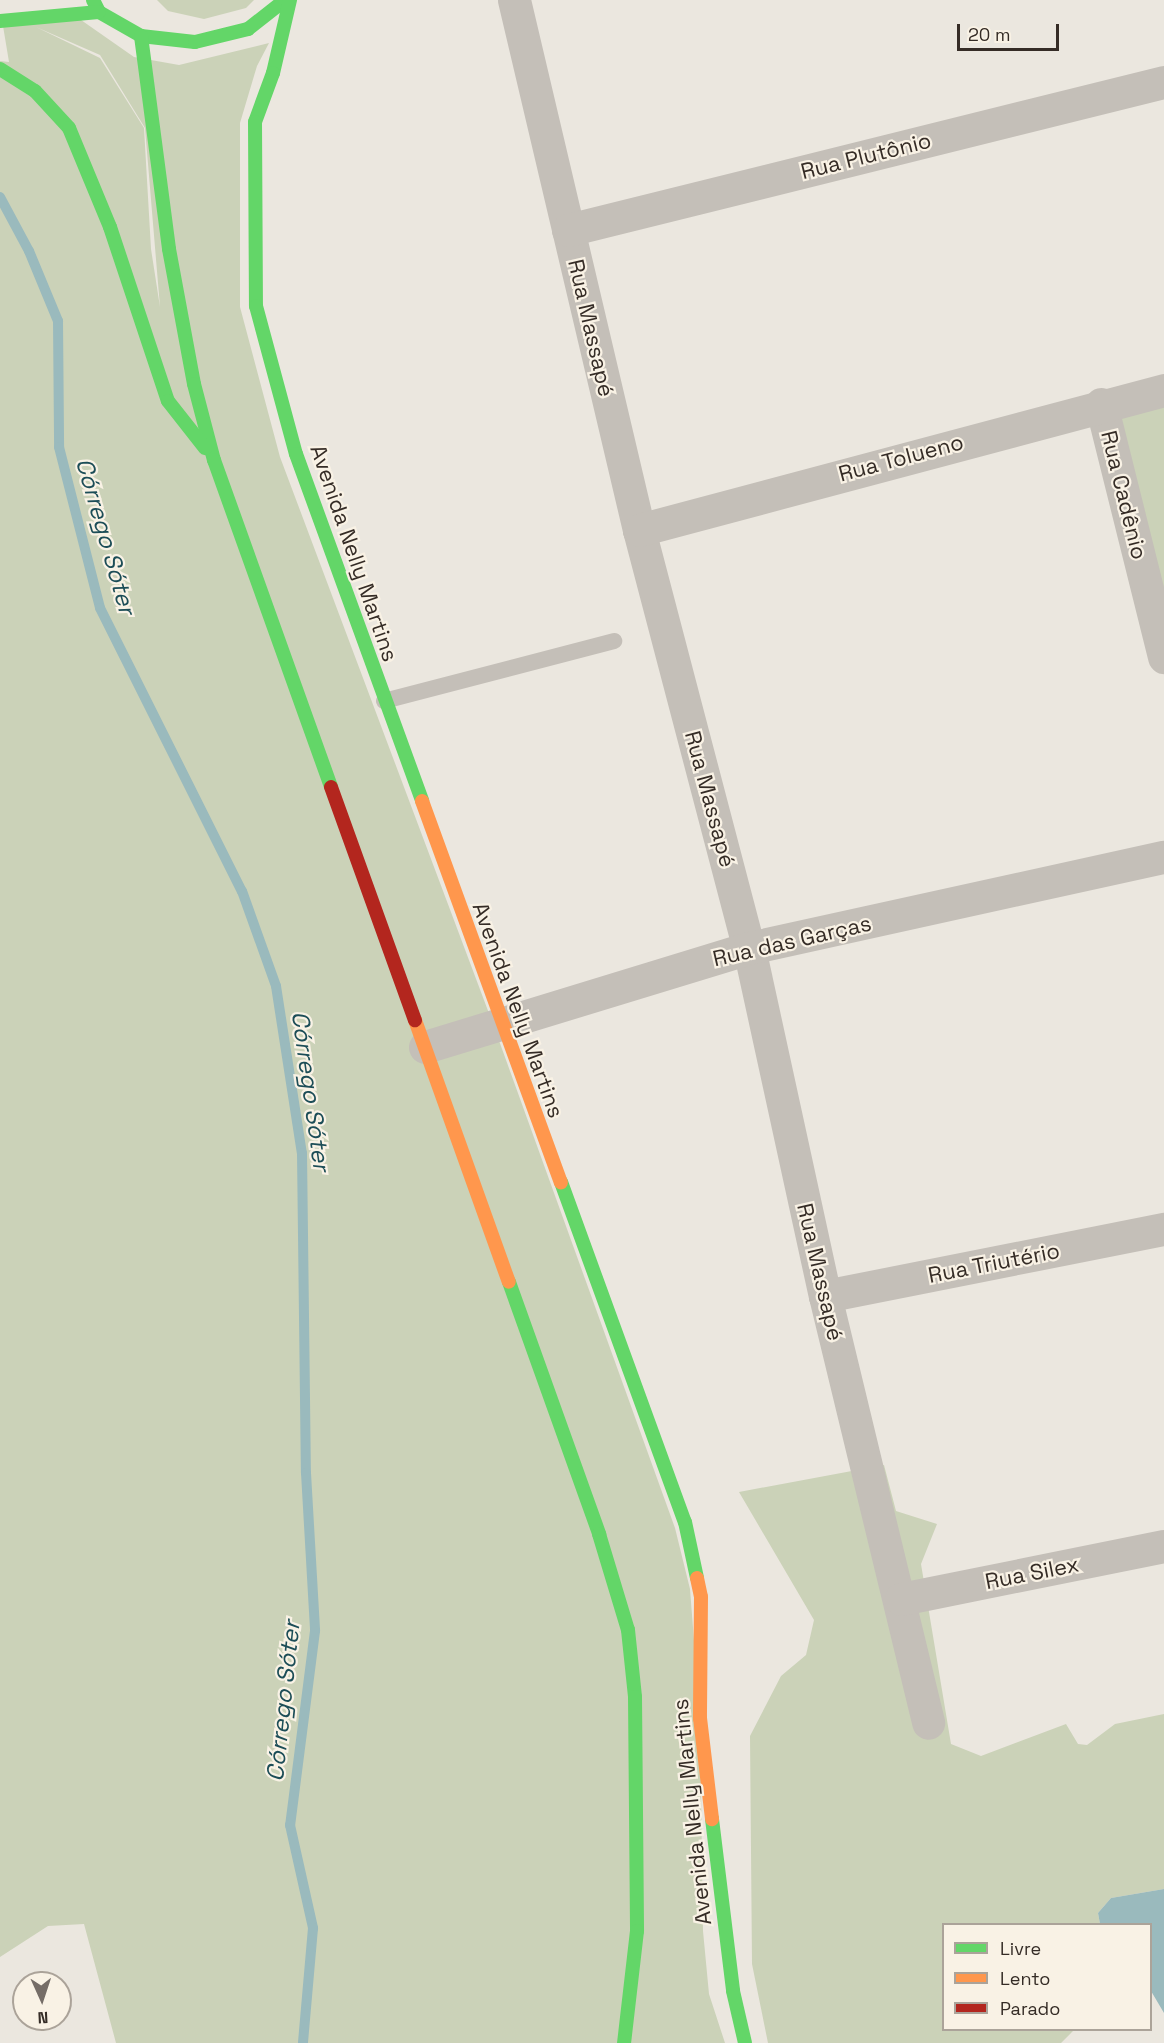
<!DOCTYPE html>
<html>
<head>
<meta charset="utf-8">
<style>
  body { margin:0 }
  #map { position:relative; width:1164px; height:2043px; overflow:hidden; background:#ebe7df; font-family:"Space Grotesk",sans-serif }
  div>[style] { position:absolute }
  .green>* { inset:0; background:#cbd2b8 }
  .water>* { inset:0; background:#9ababd }
  .stream>* { height:10px; margin:-5px; padding:0 5px; transform-origin:5px; border-radius:5px; background:#9ababd }
  .lane>* { height:16px; margin:-8px; padding:0 8px; transform-origin:8px; border-radius:8px; background:#c4bfb8 }
  .street>* { height:33px; margin:-16.5px; padding:0 16.5px; transform-origin:16.5px; border-radius:16.5px; background:#c4bfb8 }
  .fast>* { height:14px; margin:-7px; padding:0 7px; transform-origin:7px; border-radius:7px; background:#63d668 }
  .slow>* { height:14px; margin:-7px; padding:0 7px; transform-origin:7px; border-radius:7px; background:#ff974d }
  .jam>* { height:14px; margin:-7px; padding:0 7px; transform-origin:7px; border-radius:7px; background:#b3261e }
  span { translate:-50% -50%; white-space:nowrap; text-align:center; line-height:1.15; -webkit-text-stroke:4.5px #f9f2e5; paint-order:stroke }
  .street-label { font-size:22px; color:#352c26 }
  .water-label { font-size:24px; color:#1c4d57; font-style:italic }
  .legend { position:absolute; left:942px; top:1923px; width:210px; height:108px; box-sizing:border-box; background:#f9f2e5; border:2px solid #aba399; margin:0; padding:8px 10px; list-style:none; font-size:18px; color:#352c26 }
  .legend li { display:flex; align-items:center; gap:12px; height:30px }
  .legend b { width:30px; border:2px solid #aba399 }
  .north { position:absolute; left:12px; top:1971px; width:60px; height:60px; box-sizing:border-box; background:#f9f2e5; border:2px solid #aba399; border-radius:50%; rotate:177deg; font-size:16px; font-weight:700; line-height:24px; text-align:center; color:#352c26 }
  .north::after { content:''; display:block; margin:auto; width:21px; height:27px; background:#756d67; clip-path:polygon(50% 0,100% 100%,50% 72%,0 100%) }
  .scale { position:absolute; left:957px; top:24px; width:102px; height:27px; box-sizing:border-box; border:3px solid #352c26; border-top:0; padding-left:8px; font-size:18px; line-height:21px; white-space:nowrap; color:#352c26; -webkit-text-stroke:4px #f9f2e5; paint-order:stroke }
</style>
</head>
<body>
<div id="map">
  <div class="green">
    <div style="clip-path:polygon(157px 0,254px 0,246px 8px,204px 19px,168px 11px)"></div>
    <div style="clip-path:polygon(evenodd,71px 13px,134px 57px,179px 65px,269px 43px,257px 66px,240px 123px,240px 307px,280px 457px,493px 1024px,675px 1528px,690px 1589px,700px 1718px,703px 1931px,709px 1994px,725px 2043px,116px 2043px,84px 1924px,48px 1926px,0 1957px,0 61px,9px 62px,3px 26px,71px 13px,36px 27px,100px 55px,145px 128px,160px 307px,151px 249px,144px 128px,100px 58px,36px 27px)"></div>
    <div style="clip-path:polygon(1164px 390px,1164px 657px,1101px 404px)"></div>
    <div style="clip-path:polygon(884px 1465px,896px 1511px,937px 1524px,921px 1564px,951px 1744px,981px 1756px,1066px 1724px,1078px 1744px,1087px 1745px,1115px 1724px,1164px 1714px,1164px 1889px,1111px 1898px,1098px 1913px,1100px 1924px,944px 1924px,944px 2030px,1074px 2030px,1061px 2043px,768px 2043px,752px 1964px,750px 1736px,781px 1676px,806px 1655px,814px 1620px,739px 1492px)"></div>
  </div>
  <div class="water">
    <div style="clip-path:polygon(1164px 1889px,1164px 2013px,1151px 1991px,1150px 1924px,1100px 1924px,1098px 1913px,1111px 1898px)"></div>
  </div>
  <div class="stream">
    <div style="left:0;top:197px;width:61px;rotate:61.8deg"></div>
    <div style="left:29px;top:251px;width:76px;rotate:67.5deg"></div>
    <div style="left:58px;top:321px;width:126px;rotate:89.5deg"></div>
    <div style="left:59px;top:447px;width:166px;rotate:75.7deg"></div>
    <div style="left:100px;top:608px;width:317px;rotate:63.4deg"></div>
    <div style="left:242px;top:891px;width:101px;rotate:70.3deg"></div>
    <div style="left:276px;top:986px;width:169px;rotate:81.2deg"></div>
    <div style="left:302px;top:1153px;width:320px;rotate:89.3deg"></div>
    <div style="left:306px;top:1473px;width:158px;rotate:86.7deg"></div>
    <div style="left:315px;top:1631px;width:196px;rotate:97.3deg"></div>
    <div style="left:290px;top:1825px;width:106px;rotate:77.4deg"></div>
    <div style="left:313px;top:1928px;width:115px;rotate:95deg"></div>
  </div>
  <div class="lane">
    <div style="left:384px;top:701px;width:238px;rotate:-14.6deg"></div>
  </div>
  <div class="street">
    <div style="left:514px;top:0;width:545px;rotate:76.73deg"></div>
    <div style="left:639px;top:530px;width:432px;rotate:75.3deg"></div>
    <div style="left:749px;top:948px;width:356px;rotate:77.7deg"></div>
    <div style="left:825px;top:1296px;width:439px;rotate:76.4deg"></div>
    <div style="left:568px;top:230px;width:614px;rotate:-13.95deg"></div>
    <div style="left:1101px;top:404px;width:261px;rotate:76deg"></div>
    <div style="left:639px;top:530px;width:543px;rotate:-14.93deg"></div>
    <div style="left:425px;top:1047px;width:339px;rotate:-17deg"></div>
    <div style="left:749px;top:948px;width:425px;rotate:-12.4deg"></div>
    <div style="left:825px;top:1296px;width:346px;rotate:-11.2deg"></div>
    <div style="left:901px;top:1599px;width:268px;rotate:-11.4deg"></div>
  </div>
  <div class="fast">
    <div style="left:93px;top:0;width:13px;rotate:63deg"></div>
    <div style="left:99px;top:12px;width:48px;rotate:29.7deg"></div>
    <div style="left:141px;top:36px;width:54px;rotate:6.3deg"></div>
    <div style="left:195px;top:42px;width:55px;rotate:-13.8deg"></div>
    <div style="left:248px;top:29px;width:47px;rotate:-38.1deg"></div>
    <div style="left:290px;top:0;width:75px;rotate:103.1deg"></div>
    <div style="left:273px;top:73px;width:52px;rotate:110.2deg"></div>
    <div style="left:255px;top:122px;width:184px;rotate:89.7deg"></div>
    <div style="left:256px;top:306px;width:153px;rotate:74.9deg"></div>
    <div style="left:296px;top:454px;width:369px;rotate:70deg"></div>
    <div style="left:0;top:21px;width:99px;rotate:-5.2deg"></div>
    <div style="left:141px;top:36px;width:215px;rotate:82.5deg"></div>
    <div style="left:169px;top:249px;width:137px;rotate:79.5deg"></div>
    <div style="left:194px;top:384px;width:79px;rotate:75.3deg"></div>
    <div style="left:214px;top:460px;width:347px;rotate:70.3deg"></div>
    <div style="left:0;top:69px;width:41px;rotate:32.2deg"></div>
    <div style="left:35px;top:91px;width:50px;rotate:47.4deg"></div>
    <div style="left:69px;top:128px;width:107px;rotate:67.5deg"></div>
    <div style="left:110px;top:227px;width:183px;rotate:71.6deg"></div>
    <div style="left:168px;top:401px;width:60px;rotate:51.8deg"></div>
    <div style="left:561px;top:1182px;width:362px;rotate:70deg"></div>
    <div style="left:685px;top:1522px;width:57px;rotate:77.9deg"></div>
    <div style="left:509px;top:1282px;width:268px;rotate:70.3deg"></div>
    <div style="left:599px;top:1534px;width:100px;rotate:73.2deg"></div>
    <div style="left:628px;top:1630px;width:67px;rotate:84deg"></div>
    <div style="left:635px;top:1697px;width:234px;rotate:89.5deg"></div>
    <div style="left:637px;top:1931px;width:113px;rotate:96.6deg"></div>
    <div style="left:712px;top:1819px;width:173px;rotate:83deg"></div>
    <div style="left:733px;top:1991px;width:53px;rotate:77deg"></div>
  </div>
  <div class="slow">
    <div style="left:422px;top:801px;width:406px;rotate:70deg"></div>
    <div style="left:415px;top:1020px;width:278px;rotate:70.3deg"></div>
    <div style="left:697px;top:1578px;width:19px;rotate:78deg"></div>
    <div style="left:701px;top:1597px;width:121px;rotate:90.5deg"></div>
    <div style="left:700px;top:1718px;width:102px;rotate:83.2deg"></div>
  </div>
  <div class="jam">
    <div style="left:331px;top:787px;width:248px;rotate:70.2deg"></div>
  </div>
  <div class="street-label">
    <span style="left:866px;top:156px;rotate:-14deg">Rua Plutônio</span>
    <span style="left:591px;top:328px;rotate:77deg">Rua Massapé</span>
    <span style="left:901px;top:458px;rotate:-15deg">Rua Tolueno</span>
    <span style="left:1124px;top:495px;rotate:76deg">Rua Cadênio</span>
    <span style="left:354px;top:553px;rotate:71deg">Avenida Nelly Martins</span>
    <span style="left:710px;top:799px;rotate:75deg">Rua Massapé</span>
    <span style="left:792px;top:941px;rotate:-13deg">Rua das Garças</span>
    <span style="left:518px;top:1010px;rotate:70deg">Avenida Nelly Martins</span>
    <span style="left:994px;top:1263px;rotate:-11deg">Rua Triutério</span>
    <span style="left:820px;top:1272px;rotate:77deg">Rua Massapé</span>
    <span style="left:1032px;top:1573px;rotate:-11deg">Rua Silex</span>
    <span style="left:692px;top:1812px;rotate:-96deg">Avenida Nelly Martins</span>
  </div>
  <div class="water-label">
    <span style="left:106px;top:536px;rotate:74deg">Córrego Sóter</span>
    <span style="left:311px;top:1091px;rotate:82deg">Córrego Sóter</span>
    <span style="left:283px;top:1701px;rotate:-84deg">Córrego Sóter</span>
  </div>
  <ul class="legend">
  <li><b style="height:8px;background:#63d668"></b>Livre</li>
  <li><b style="height:8px;background:#ff974d"></b>Lento</li>
  <li><b style="height:8px;background:#b3261e"></b>Parado</li>
  </ul>
  <div class="north">N</div>
  <div class="scale">20 m</div>
</div>
</body>
</html>
